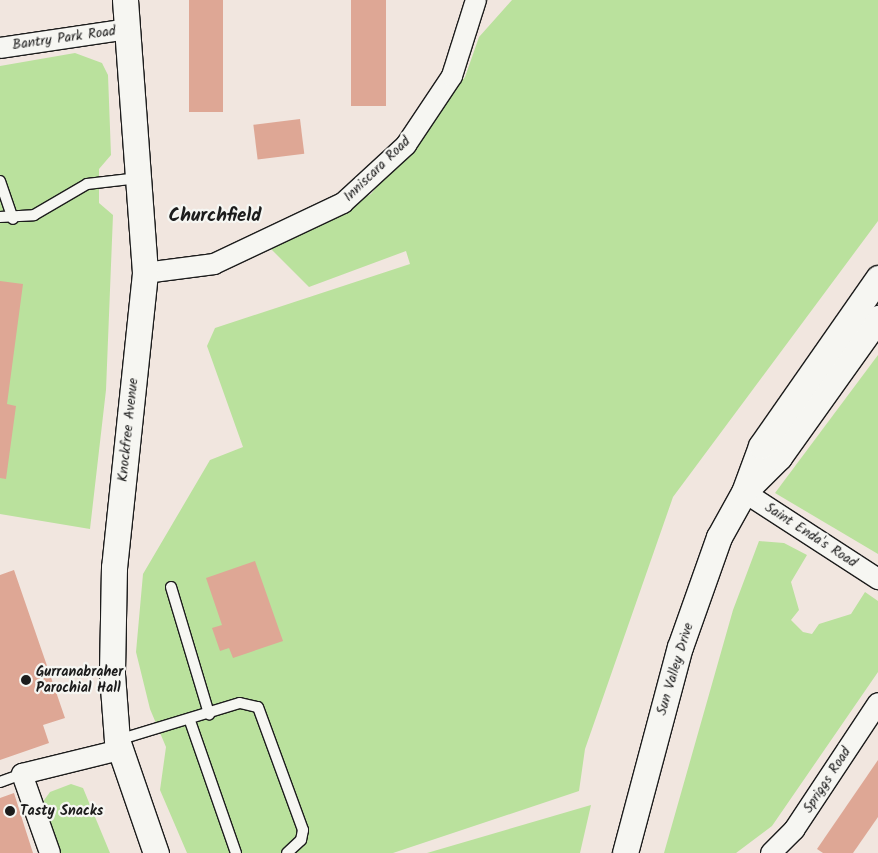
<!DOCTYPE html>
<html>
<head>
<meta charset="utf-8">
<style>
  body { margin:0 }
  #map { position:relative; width:878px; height:853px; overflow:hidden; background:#f1e6df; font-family:Kalam,sans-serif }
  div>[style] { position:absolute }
  .green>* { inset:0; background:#bae19d }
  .building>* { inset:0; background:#dea795; transform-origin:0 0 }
  .roads { filter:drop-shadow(1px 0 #1c1c1c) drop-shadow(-1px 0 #1c1c1c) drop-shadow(0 1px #1c1c1c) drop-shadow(0 -1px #1c1c1c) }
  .service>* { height:10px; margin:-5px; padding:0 5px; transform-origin:5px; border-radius:5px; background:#f6f6f2 }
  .minor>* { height:20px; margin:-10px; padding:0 10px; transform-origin:10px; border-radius:10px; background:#f6f6f2 }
  .tertiary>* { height:25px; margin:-12.5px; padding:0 12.5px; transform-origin:12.5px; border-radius:12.5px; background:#f6f6f2 }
  .dots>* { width:14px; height:14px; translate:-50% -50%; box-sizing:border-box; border:2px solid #f6f6f2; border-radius:50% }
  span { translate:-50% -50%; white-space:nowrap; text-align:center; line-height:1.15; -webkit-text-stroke:4.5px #f6f6f2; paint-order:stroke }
  .street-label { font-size:14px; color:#1c1c1c }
  .poi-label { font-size:14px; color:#1c1c1c; font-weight:700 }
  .left { translate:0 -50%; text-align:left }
  .district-label { font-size:19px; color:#1c1c1c; font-weight:700 }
</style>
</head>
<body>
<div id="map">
  <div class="green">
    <div style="clip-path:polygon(512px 0,878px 0,878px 221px,673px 497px,585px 749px,579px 791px,393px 853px,187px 853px,160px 790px,166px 747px,150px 709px,136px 652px,143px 574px,210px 460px,243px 447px,207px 346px,215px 328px,410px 264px,406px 251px,309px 287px,270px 248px,371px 194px,465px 77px,479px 37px)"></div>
    <div style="clip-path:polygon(75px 53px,102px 63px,108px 75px,111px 155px,99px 169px,99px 203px,113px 215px,106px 390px,90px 529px,0 514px,0 66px)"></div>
    <div style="clip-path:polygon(878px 355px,878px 554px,775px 493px)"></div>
    <div style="clip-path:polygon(759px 541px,784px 543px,807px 555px,791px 582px,799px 610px,791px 620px,803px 632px,812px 634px,819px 624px,851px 614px,865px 592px,878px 601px,878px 672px,772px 826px,736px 853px,664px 853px,733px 610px)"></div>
    <div style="clip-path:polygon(71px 784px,83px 788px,110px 853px,59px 853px,42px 803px,50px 792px)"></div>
    <div style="clip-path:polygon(591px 805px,580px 853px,427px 853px)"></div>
  </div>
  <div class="building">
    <div style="left:189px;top:0;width:34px;height:112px"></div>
    <div style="left:351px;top:0;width:35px;height:106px"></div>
    <div style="left:300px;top:119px;width:35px;height:47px;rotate:83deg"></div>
    <div style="clip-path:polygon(0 281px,23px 284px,7px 404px,16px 406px,6px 479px,0 478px)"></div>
    <div style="clip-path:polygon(255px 561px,283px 641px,233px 658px,229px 648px,220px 651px,212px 628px,222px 625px,206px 578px)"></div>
    <div style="clip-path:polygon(14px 570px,65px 718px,43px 725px,49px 743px,0 760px,0 575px)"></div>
    <div style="clip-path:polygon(878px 760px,878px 817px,853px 853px,823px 853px,817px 849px)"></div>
    <div style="clip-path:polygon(14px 793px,24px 825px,33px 853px,0 853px,0 798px)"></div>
  </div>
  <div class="roads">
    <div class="service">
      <div style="left:0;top:181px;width:40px;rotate:71.1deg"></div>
      <div style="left:0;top:217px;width:34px;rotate:-3deg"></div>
      <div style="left:34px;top:215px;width:61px;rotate:-30.3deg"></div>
      <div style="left:87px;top:184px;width:52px;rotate:-6.6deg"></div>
      <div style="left:171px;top:587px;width:133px;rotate:73.3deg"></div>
      <div style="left:190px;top:721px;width:140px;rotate:70.8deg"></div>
      <div style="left:118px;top:740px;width:127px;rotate:-16.9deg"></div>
      <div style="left:240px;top:703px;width:18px;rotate:13deg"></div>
      <div style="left:258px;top:707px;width:131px;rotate:69.9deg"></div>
      <div style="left:303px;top:830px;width:10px;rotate:101deg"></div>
      <div style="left:301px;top:840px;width:19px;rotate:137deg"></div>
      <div style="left:0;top:782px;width:23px;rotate:-20deg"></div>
    </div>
    <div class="minor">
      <div style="left:0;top:48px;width:129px;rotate:-8.4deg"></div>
      <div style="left:145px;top:273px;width:70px;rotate:-7.4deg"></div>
      <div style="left:214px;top:264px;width:143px;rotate:-25.3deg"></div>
      <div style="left:343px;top:203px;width:86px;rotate:-42.6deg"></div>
      <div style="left:406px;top:145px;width:83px;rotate:-56.3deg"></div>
      <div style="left:452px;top:76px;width:80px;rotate:-72.5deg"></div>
      <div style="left:744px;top:492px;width:160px;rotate:33deg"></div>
      <div style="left:50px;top:853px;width:84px;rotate:-109.5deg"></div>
      <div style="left:22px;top:774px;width:101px;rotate:-13.8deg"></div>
      <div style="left:771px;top:853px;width:33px;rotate:-45deg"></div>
      <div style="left:794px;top:830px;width:152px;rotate:-56.5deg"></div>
    </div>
    <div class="tertiary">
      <div style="left:125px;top:0;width:274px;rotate:85.8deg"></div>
      <div style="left:145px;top:273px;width:296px;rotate:96deg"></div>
      <div style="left:114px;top:567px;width:107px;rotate:91.1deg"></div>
      <div style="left:112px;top:674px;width:66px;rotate:85.7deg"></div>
      <div style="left:117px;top:740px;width:120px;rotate:71deg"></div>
      <div style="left:748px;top:488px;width:44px;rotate:-45deg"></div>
      <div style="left:779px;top:457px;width:171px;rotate:-54.5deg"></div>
      <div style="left:625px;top:853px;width:213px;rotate:-75.1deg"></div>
      <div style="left:680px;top:647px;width:117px;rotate:-70.5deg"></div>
      <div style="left:719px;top:537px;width:51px;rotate:-60.9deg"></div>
      <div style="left:744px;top:492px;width:49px;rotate:-69.7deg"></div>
      <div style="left:761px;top:446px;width:205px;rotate:-55.1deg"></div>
    </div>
  </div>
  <div class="dots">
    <div style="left:26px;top:680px;background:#1c1c1c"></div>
    <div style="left:10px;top:811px;background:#1c1c1c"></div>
  </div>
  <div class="street-label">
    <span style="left:64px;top:38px;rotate:-8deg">Bantry Park Road</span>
    <span style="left:377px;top:169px;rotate:-44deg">Inniscara Road</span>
    <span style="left:128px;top:430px;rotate:-84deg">Knockfree Avenue</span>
    <span style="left:811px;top:535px;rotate:33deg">Saint Enda's Road</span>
    <span style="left:675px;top:669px;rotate:-73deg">Sun Valley Drive</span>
    <span style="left:827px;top:780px;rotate:-57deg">Spriggs Road</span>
  </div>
  <div class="poi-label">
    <span class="left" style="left:36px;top:680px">Gurranabraher<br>Parochial Hall</span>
    <span class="left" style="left:20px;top:811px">Tasty Snacks</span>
  </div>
  <div class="district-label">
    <span style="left:215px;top:217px">Churchfield</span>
  </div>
</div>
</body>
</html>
